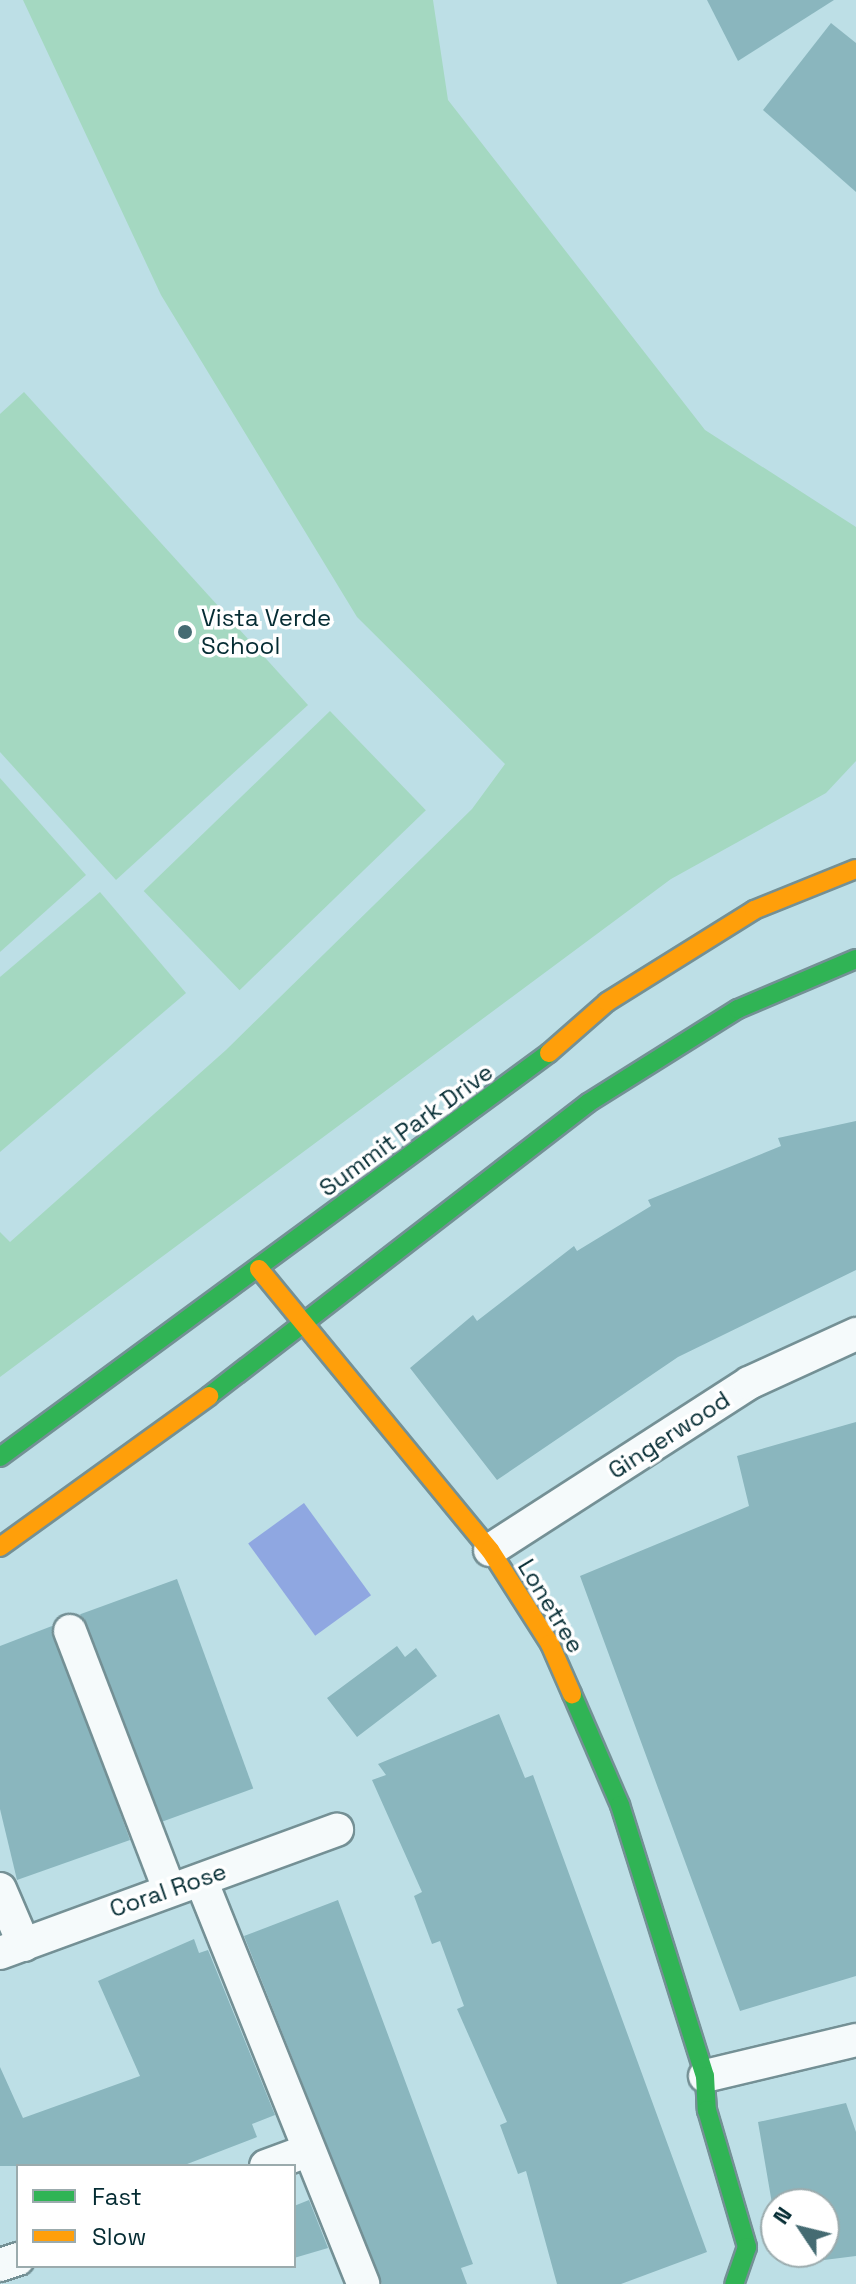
<!DOCTYPE html>
<html>
<head>
<meta charset="utf-8">
<style>
  body { margin:0 }
  #map { position:relative; width:856px; height:2284px; overflow:hidden; background:#bddfe6; font-family:"Space Grotesk",sans-serif }
  div>[style] { position:absolute }
  .green>* { inset:0; background:#a4d8c1; transform-origin:0 0 }
  .water>* { inset:0; background:#8fa7e1; transform-origin:0 0 }
  .building>* { inset:0; background:#8ab6be; transform-origin:0 0 }
  .roads { filter:drop-shadow(2px 0 #749095) drop-shadow(-2px 0 #749095) drop-shadow(0 2px #749095) drop-shadow(0 -2px #749095) }
  .street>* { height:32px; margin:-16px; padding:0 16px; transform-origin:16px; border-radius:16px; background:#f5fafb }
  .fast>* { height:18px; margin:-9px; padding:0 9px; transform-origin:9px; border-radius:9px; background:#30b455 }
  .slow>* { height:18px; margin:-9px; padding:0 9px; transform-origin:9px; border-radius:9px; background:#ff9f0a }
  .dots>* { width:22px; height:22px; translate:-50% -50%; box-sizing:border-box; border:4px solid #fff; border-radius:50% }
  span { translate:-50% -50%; white-space:nowrap; text-align:center; line-height:1.15; -webkit-text-stroke:7px #fff; paint-order:stroke }
  .poi-label { font-size:24px; color:#052c33 }
  .left { translate:0 -50%; text-align:left }
  .street-label { font-size:24px; color:#052c33 }
  .legend { position:absolute; left:16px; top:2164px; width:280px; height:104px; box-sizing:border-box; background:#fff; border:2px solid #9babad; margin:0; padding:10px 14px; list-style:none; font-size:24px; color:#052c33 }
  .legend li { display:flex; align-items:center; gap:16px; height:40px }
  .legend b { width:40px; border:2px solid #9babad }
  .north { position:absolute; left:760px; top:2188px; width:80px; height:80px; box-sizing:border-box; background:#fff; border:2px solid #9babad; border-radius:50%; rotate:305deg; font-size:22px; font-weight:700; line-height:32px; text-align:center; color:#052c33 }
  .north::after { content:''; display:block; margin:auto; width:28px; height:36px; background:#456b72; clip-path:polygon(50% 0,100% 100%,50% 72%,0 100%) }
</style>
</head>
<body>
<div id="map">
  <div class="green">
    <div style="clip-path:polygon(23px 0,433px 0,448px 100px,705px 430px,856px 527px,856px 761px,826px 793px,671px 879px,0 1377px,0 1232px,10px 1242px,226px 1050px,472px 809px,505px 764px,357px 617px,161px 295px)"></div>
    <div style="clip-path:polygon(24px 392px,308px 705px,116px 880px,0 752px,0 414px)"></div>
    <div style="left:330px;top:711px;width:138px;height:259px;rotate:46deg"></div>
    <div style="clip-path:polygon(0 778px,86px 875px,0 952px)"></div>
    <div style="clip-path:polygon(100px 892px,186px 993px,0 1152px,0 977px)"></div>
  </div>
  <div class="water">
    <div style="left:304px;top:1503px;width:114px;height:69px;rotate:54deg"></div>
  </div>
  <div class="building">
    <div style="clip-path:polygon(707px 0,834px 0,738px 61px)"></div>
    <div style="clip-path:polygon(831px 23px,856px 43px,856px 192px,763px 110px)"></div>
    <div style="clip-path:polygon(856px 1121px,856px 1270px,678px 1357px,497px 1480px,410px 1368px,473px 1315px,477px 1321px,574px 1246px,577px 1251px,651px 1206px,648px 1200px,781px 1146px,778px 1138px)"></div>
    <div style="clip-path:polygon(856px 1422px,856px 1976px,740px 2011px,580px 1576px,749px 1506px,737px 1456px)"></div>
    <div style="left:177px;top:1579px;width:223px;height:103px;rotate:70deg"></div>
    <div style="clip-path:polygon(52px 1626px,130px 1840px,17px 1880px,0 1809px,0 1646px)"></div>
    <div style="clip-path:polygon(397px 1646px,405px 1657px,416px 1648px,437px 1676px,357px 1737px,327px 1698px)"></div>
    <div style="clip-path:polygon(499px 1714px,525px 1778px,533px 1775px,707px 2252px,621px 2284px,557px 2284px,526px 2171px,518px 2174px,500px 2125px,507px 2122px,457px 2009px,464px 2006px,440px 1941px,432px 1944px,414px 1896px,422px 1892px,372px 1780px,386px 1775px,378px 1764px)"></div>
    <div style="clip-path:polygon(338px 1900px,473px 2264px,461px 2268px,467px 2284px,382px 2284px,244px 1936px)"></div>
    <div style="clip-path:polygon(194px 1939px,199px 1953px,208px 1950px,275px 2115px,252px 2124px,257px 2137px,182px 2166px,0 2166px,0 2067px,23px 2118px,140px 2076px,98px 1981px)"></div>
    <div style="clip-path:polygon(846px 2103px,856px 2132px,856px 2256px,784px 2265px,782px 2252px,824px 2252px,824px 2204px,776px 2204px,776px 2227px,758px 2122px)"></div>
    <div style="clip-path:polygon(309px 2200px,328px 2248px,294px 2258px,294px 2206px)"></div>
  </div>
  <div class="roads">
    <div class="street">
      <div style="left:490px;top:1550px;width:308px;rotate:-32.8deg"></div>
      <div style="left:749px;top:1383px;width:118px;rotate:-24.6deg"></div>
      <div style="left:70px;top:1631px;width:273px;rotate:69deg"></div>
      <div style="left:201px;top:1880px;width:435px;rotate:68.1deg"></div>
      <div style="left:0;top:1889px;width:61px;rotate:66.8deg"></div>
      <div style="left:0;top:1953px;width:359px;rotate:-20.1deg"></div>
      <div style="left:705px;top:2076px;width:155px;rotate:-13.4deg"></div>
      <div style="left:266px;top:2166px;width:44px;rotate:-20.1deg"></div>
      <div style="left:0;top:2265px;width:19px;rotate:-18deg"></div>
    </div>
    <div class="fast">
      <div style="left:209px;top:1396px;width:479px;rotate:-37.7deg"></div>
      <div style="left:588px;top:1103px;width:177px;rotate:-32.1deg"></div>
      <div style="left:738px;top:1009px;width:128px;rotate:-23deg"></div>
      <div style="left:0;top:1457px;width:682px;rotate:-36.35deg"></div>
      <div style="left:572px;top:1694px;width:121px;rotate:66.6deg"></div>
      <div style="left:620px;top:1805px;width:284px;rotate:72.6deg"></div>
      <div style="left:705px;top:2076px;width:34px;rotate:87deg"></div>
      <div style="left:707px;top:2110px;width:143px;rotate:73.7deg"></div>
      <div style="left:747px;top:2247px;width:39px;rotate:109deg"></div>
    </div>
    <div class="slow">
      <div style="left:549px;top:1053px;width:77px;rotate:-41.3deg"></div>
      <div style="left:607px;top:1002px;width:173px;rotate:-32deg"></div>
      <div style="left:754px;top:910px;width:110px;rotate:-21.9deg"></div>
      <div style="left:259px;top:1269px;width:364px;rotate:50.6deg"></div>
      <div style="left:490px;top:1550px;width:112px;rotate:57.4deg"></div>
      <div style="left:550px;top:1644px;width:55px;rotate:66.3deg"></div>
      <div style="left:0;top:1547px;width:258px;rotate:-35.8deg"></div>
    </div>
  </div>
  <div class="dots">
    <div style="left:185px;top:632px;background:#456b72"></div>
  </div>
  <div class="poi-label">
    <span class="left" style="left:201px;top:632px">Vista Verde<br>School</span>
  </div>
  <div class="street-label">
    <span style="left:406px;top:1130px;rotate:-36deg">Summit Park Drive</span>
    <span style="left:669px;top:1435px;rotate:-33deg">Gingerwood</span>
    <span style="left:551px;top:1606px;rotate:59deg">Lonetree</span>
    <span style="left:168px;top:1890px;rotate:-19deg">Coral Rose</span>
  </div>
  <ul class="legend">
  <li><b style="height:10px;background:#30b455"></b>Fast</li>
  <li><b style="height:10px;background:#ff9f0a"></b>Slow</li>
  </ul>
  <div class="north">N</div>
</div>
</body>
</html>
